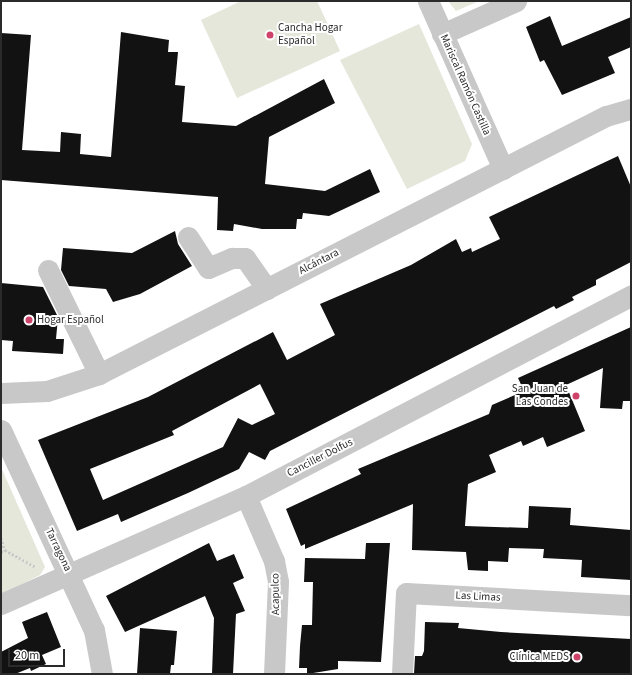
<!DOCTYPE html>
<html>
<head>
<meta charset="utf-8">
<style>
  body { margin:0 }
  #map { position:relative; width:632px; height:675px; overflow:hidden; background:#fff; font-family:"Source Sans 3",sans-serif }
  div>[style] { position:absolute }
  .green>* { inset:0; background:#e4e7da }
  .building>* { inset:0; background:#121212 }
  .path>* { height:2.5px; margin-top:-1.25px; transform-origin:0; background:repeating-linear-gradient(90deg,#c8c8c8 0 2px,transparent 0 4px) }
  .minor>* { height:21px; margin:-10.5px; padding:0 10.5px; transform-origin:10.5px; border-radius:10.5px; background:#c8c8c8 }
  .dots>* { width:11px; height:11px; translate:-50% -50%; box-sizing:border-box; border:2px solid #fff; border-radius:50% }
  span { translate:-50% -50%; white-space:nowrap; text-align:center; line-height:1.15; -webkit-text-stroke:4px #fff; paint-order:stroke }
  .poi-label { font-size:11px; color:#2b2b2b }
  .left { translate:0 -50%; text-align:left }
  .right { translate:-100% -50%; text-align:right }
  .street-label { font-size:11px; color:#2b2b2b }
  .frame { position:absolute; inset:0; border:2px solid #2b2b2b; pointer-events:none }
  .scale { position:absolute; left:8px; top:649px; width:57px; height:18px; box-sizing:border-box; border:2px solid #2b2b2b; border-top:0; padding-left:5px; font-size:12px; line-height:14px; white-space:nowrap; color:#2b2b2b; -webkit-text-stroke:3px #fff; paint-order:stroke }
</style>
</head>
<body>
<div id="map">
  <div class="green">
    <div style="clip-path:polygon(241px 1px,317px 1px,340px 51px,237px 98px,201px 20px)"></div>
    <div style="clip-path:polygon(448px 1px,479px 1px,456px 11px)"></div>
    <div style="clip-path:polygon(419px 24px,472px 144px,465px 161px,407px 189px,340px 60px)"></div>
    <div style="clip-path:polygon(1px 467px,45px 567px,40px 575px,1px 595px)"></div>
  </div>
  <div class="building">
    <div style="clip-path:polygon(550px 16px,562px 46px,631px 17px,631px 47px,608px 57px,615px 73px,562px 95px,544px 60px,540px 62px,526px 27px)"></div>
    <div style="clip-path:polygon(121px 32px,169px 40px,168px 52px,178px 52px,175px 85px,185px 86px,182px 122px,236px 126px,324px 79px,335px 103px,269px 137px,265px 184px,325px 191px,370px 169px,380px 192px,329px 216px,303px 213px,302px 219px,297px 219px,296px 229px,262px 229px,234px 224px,233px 231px,217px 230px,218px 197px,1px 180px,1px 33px,31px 35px,22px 150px,60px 152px,61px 132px,81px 134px,80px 154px,111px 157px)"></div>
    <div style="clip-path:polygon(evenodd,618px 156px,631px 187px,631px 262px,596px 280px,596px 285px,572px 297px,574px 300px,556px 309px,554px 306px,270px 451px,265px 460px,249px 452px,239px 469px,188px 493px,121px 522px,118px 514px,77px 531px,38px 440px,148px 397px,273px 332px,287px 360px,335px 335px,320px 304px,411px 265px,456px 239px,462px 252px,471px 248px,472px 252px,500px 239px,489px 217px,618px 156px,260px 384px,275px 414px,252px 425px,238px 418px,223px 447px,103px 500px,90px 469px,174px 435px,172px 431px,260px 384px)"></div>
    <div style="clip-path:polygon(175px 231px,178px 244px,192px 266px,140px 294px,113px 302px,106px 289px,69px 286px,61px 270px,63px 248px,132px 253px)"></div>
    <div style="clip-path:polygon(1px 283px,43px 287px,58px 317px,56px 339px,64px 339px,63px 354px,12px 351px,13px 341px,1px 340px)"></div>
    <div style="clip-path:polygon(631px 327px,631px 401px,623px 401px,622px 409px,600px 408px,603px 368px,566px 385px,585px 431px,547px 447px,543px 437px,523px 446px,521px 441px,489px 455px,496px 472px,468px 484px,465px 526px,528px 528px,529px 506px,571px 508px,570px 525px,631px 530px,631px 580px,581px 577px,582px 560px,543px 558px,544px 549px,509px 548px,508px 562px,488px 561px,488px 571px,468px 570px,466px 552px,412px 550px,413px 504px,305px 549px,305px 544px,301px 546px,286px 509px,361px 474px,358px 469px,489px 414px,492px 405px,524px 391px,518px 378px)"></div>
    <div style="clip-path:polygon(209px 543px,217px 561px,234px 554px,244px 578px,233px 583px,245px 611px,236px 614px,233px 674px,212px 674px,214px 618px,205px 596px,125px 632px,106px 596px)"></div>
    <div style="clip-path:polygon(366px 543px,390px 543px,381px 662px,338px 661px,338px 669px,307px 674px,307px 668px,299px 668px,300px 646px,302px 625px,312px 625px,313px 582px,304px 582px,305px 558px,365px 559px)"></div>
    <div style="clip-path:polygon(47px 612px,61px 647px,42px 655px,46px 664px,31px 671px,30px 668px,15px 674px,1px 674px,1px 652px,28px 638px,22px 622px)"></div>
    <div style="clip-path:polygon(425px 622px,459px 623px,458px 628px,501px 632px,631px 639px,631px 674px,414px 674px,415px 656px,422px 656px,424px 651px)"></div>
    <div style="clip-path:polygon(140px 628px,177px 631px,174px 665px,171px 665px,170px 674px,137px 674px)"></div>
  </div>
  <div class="path">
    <div style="left:1px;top:538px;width:13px;rotate:72deg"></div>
    <div style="left:1px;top:552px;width:4px;rotate:-27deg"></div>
    <div style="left:5px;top:550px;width:35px;rotate:29deg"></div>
  </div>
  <div class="minor">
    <div style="left:428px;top:1px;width:184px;rotate:65.9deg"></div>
    <div style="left:442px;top:34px;width:81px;rotate:-24deg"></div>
    <div style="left:188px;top:237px;width:37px;rotate:57deg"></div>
    <div style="left:208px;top:268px;width:26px;rotate:-23deg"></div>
    <div style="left:232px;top:258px;width:13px"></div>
    <div style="left:245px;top:258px;width:38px;rotate:55deg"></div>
    <div style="left:48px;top:270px;width:116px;rotate:63.9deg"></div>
    <div style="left:1px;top:393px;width:46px;rotate:-2.5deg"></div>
    <div style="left:47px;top:391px;width:55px;rotate:-18.1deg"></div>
    <div style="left:99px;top:374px;width:569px;rotate:-26.97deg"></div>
    <div style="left:606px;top:116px;width:26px;rotate:-16deg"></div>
    <div style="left:1px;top:430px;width:221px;rotate:65.1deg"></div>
    <div style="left:94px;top:630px;width:45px;rotate:79.7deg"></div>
    <div style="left:246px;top:496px;width:71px;rotate:66.7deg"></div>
    <div style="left:274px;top:561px;width:21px;rotate:79deg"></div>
    <div style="left:278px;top:582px;width:92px;rotate:92.5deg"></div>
    <div style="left:1px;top:604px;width:268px;rotate:-23.8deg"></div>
    <div style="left:246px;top:496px;width:434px;rotate:-27.5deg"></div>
    <div style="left:402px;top:674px;width:81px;rotate:-87.2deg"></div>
    <div style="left:406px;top:593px;width:225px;rotate:3.1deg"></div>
  </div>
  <div class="dots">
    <div style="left:270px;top:35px;background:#cd4369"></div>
    <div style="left:29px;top:320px;background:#cd4369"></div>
    <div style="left:576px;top:396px;background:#cd4369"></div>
    <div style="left:577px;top:657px;background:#cd4369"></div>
  </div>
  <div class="poi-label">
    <span class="left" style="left:278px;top:35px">Cancha Hogar<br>Español</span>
    <span class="left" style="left:37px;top:320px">Hogar Español</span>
    <span class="right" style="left:568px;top:396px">San Juan de<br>Las Condes</span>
    <span class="right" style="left:569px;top:657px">Clínica MEDS</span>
  </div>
  <div class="street-label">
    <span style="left:465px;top:85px;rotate:66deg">Mariscal Ramón Castilla</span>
    <span style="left:319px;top:262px;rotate:-27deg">Alcántara</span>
    <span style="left:320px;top:458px;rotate:-27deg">Canciller Dolfus</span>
    <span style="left:58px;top:550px;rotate:64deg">Tarragona</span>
    <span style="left:276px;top:594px;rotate:-91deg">Acapulco</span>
    <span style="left:478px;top:597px;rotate:3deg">Las Limas</span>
  </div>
  <div class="frame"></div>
  <div class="scale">20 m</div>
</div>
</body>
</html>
